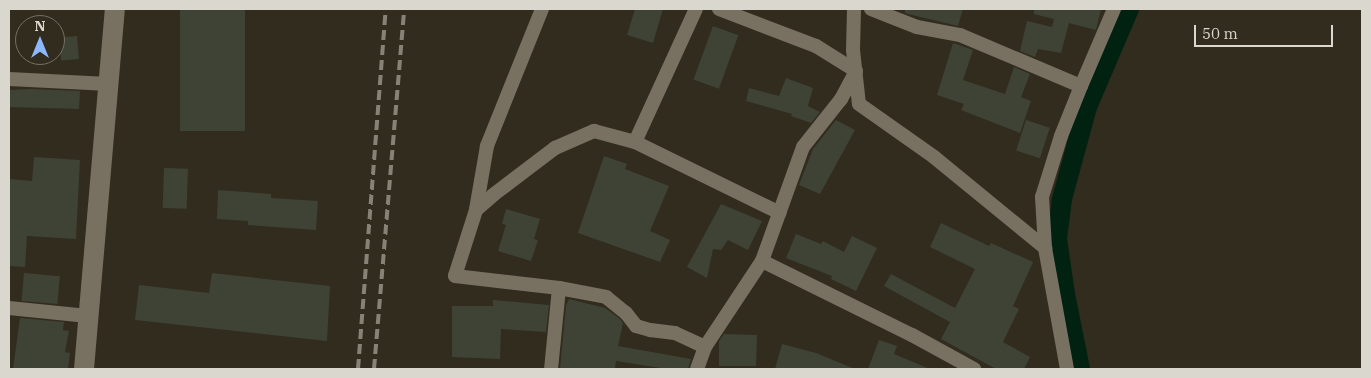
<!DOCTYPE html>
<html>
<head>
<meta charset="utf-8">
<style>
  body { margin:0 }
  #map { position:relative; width:1371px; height:378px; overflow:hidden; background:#312c1e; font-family:"IBM Plex Serif",serif }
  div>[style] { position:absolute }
  .canal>* { height:20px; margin:-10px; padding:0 10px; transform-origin:10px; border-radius:10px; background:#012211 }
  .building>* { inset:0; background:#3e4335; transform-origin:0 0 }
  .minor>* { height:14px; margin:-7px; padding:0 7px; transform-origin:7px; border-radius:7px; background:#787162 }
  .secondary>* { height:20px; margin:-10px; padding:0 10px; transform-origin:10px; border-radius:10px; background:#787162 }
  .rail>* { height:4px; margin-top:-2px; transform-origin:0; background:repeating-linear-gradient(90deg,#868276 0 10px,transparent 0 15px) }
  span { translate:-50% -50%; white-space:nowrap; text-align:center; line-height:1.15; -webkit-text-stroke:4.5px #312c1e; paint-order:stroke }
  .frame { position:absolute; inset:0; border:10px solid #dad7ce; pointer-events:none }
  .north { position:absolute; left:15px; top:15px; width:50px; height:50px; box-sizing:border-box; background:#312c1e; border:1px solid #757064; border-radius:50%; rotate:0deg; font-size:14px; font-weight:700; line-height:20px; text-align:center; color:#dad7ce }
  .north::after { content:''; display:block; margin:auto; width:18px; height:22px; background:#8eb8fd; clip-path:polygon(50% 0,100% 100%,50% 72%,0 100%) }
  .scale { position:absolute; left:1194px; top:25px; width:139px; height:22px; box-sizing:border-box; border:2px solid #dad7ce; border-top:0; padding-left:6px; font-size:15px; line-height:18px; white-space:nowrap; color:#dad7ce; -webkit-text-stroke:4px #312c1e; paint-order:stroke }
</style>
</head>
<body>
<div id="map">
  <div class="canal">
    <div style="left:1080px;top:369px;width:76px;rotate:-101.3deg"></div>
    <div style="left:1065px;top:294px;width:56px;rotate:-98.3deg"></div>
    <div style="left:1057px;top:239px;width:40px;rotate:-82.9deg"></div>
    <div style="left:1062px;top:199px;width:95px;rotate:-74.8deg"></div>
    <div style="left:1087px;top:107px;width:107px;rotate:-66.8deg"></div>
  </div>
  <div class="building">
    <div style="left:180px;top:9px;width:65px;height:122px"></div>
    <div style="clip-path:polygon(635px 9px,663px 9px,653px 43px,627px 35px)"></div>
    <div style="clip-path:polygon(905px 9px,963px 9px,958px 26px,908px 14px,905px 13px)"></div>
    <div style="clip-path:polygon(1034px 9px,1101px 9px,1096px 30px,1069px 23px,1061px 53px,1038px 49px,1035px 57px,1020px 51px,1027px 21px,1052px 27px,1054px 19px,1034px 14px)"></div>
    <div style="left:713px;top:26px;width:27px;height:57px;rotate:20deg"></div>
    <div style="left:77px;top:36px;width:23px;height:18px;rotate:85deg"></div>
    <div style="clip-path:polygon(953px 43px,973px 50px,963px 80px,1005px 94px,1014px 67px,1030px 74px,1021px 97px,1031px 101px,1020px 133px,961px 110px,964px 104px,937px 95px)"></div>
    <div style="clip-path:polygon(786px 78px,813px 88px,808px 106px,820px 112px,811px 123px,791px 116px,792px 114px,746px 101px,749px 88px,779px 96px)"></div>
    <div style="clip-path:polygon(31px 89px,80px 91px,79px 109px,9px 107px,9px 90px)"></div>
    <div style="clip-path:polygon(836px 120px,855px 130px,820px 194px,799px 185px,813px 149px)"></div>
    <div style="left:1026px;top:120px;width:25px;height:32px;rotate:18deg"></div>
    <div style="clip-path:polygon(604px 156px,627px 164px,625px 169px,669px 186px,650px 231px,670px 240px,660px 262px,578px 233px)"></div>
    <div style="clip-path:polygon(34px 157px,80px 160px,76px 239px,27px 236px,25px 267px,9px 266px,9px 179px,32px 181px)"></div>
    <div style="left:164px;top:168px;width:24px;height:40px;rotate:2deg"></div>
    <div style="clip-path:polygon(218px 190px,271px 194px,271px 198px,318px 201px,316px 230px,248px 225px,248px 221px,217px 219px)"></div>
    <div style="clip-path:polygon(721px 204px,762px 221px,748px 250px,728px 240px,721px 250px,713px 249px,707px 278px,687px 267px)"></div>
    <div style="clip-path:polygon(506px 209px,540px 219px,534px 239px,538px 240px,531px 261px,498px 251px,506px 225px,502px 224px)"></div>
    <div style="clip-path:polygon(941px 223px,989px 246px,991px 243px,1033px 262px,1013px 306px,1019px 309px,1003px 342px,1030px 357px,1024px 369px,996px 369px,941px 339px,950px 322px,884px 286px,891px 274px,955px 308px,975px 269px,930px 247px)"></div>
    <div style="clip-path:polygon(796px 234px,821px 244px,823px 241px,844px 252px,852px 236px,877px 248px,856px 291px,831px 279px,832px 276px,786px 258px)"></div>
    <div style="left:24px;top:273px;width:36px;height:28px;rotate:5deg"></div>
    <div style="clip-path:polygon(212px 273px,330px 286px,327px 341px,135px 320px,139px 285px,209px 293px)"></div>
    <div style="clip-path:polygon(569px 299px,605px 308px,620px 319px,623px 323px,618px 346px,691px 359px,688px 369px,667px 369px,616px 361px,615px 369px,560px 369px,566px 306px)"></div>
    <div style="clip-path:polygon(493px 300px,549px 305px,546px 332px,501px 329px,500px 359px,452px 357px,452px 306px,493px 306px)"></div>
    <div style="clip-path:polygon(20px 318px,64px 322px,63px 330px,69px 331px,65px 352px,70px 353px,68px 369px,13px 369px)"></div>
    <div style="clip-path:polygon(724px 334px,757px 335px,756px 366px,719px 366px,719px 341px)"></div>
    <div style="clip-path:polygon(879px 340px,897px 346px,894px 354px,930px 369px,868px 369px)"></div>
    <div style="clip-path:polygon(782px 344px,816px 353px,855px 369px,775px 369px)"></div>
  </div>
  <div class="minor">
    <div style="left:542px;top:9px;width:148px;rotate:111.9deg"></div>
    <div style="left:487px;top:146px;width:65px;rotate:99.8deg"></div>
    <div style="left:476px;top:210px;width:69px;rotate:107.7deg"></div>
    <div style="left:455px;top:276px;width:105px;rotate:6.6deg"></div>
    <div style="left:559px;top:288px;width:81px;rotate:95.6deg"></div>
    <div style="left:719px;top:9px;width:104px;rotate:20.9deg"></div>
    <div style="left:816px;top:46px;width:47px;rotate:32deg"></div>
    <div style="left:856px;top:71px;width:32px;rotate:118deg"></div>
    <div style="left:841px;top:99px;width:61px;rotate:128.4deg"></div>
    <div style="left:803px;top:147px;width:121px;rotate:109.8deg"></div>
    <div style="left:854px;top:9px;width:41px;rotate:91.4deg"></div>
    <div style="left:853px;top:50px;width:54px;rotate:83.7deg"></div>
    <div style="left:859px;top:104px;width:92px;rotate:35.2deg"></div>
    <div style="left:934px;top:157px;width:144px;rotate:39.3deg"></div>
    <div style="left:1045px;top:248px;width:123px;rotate:79.7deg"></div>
    <div style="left:871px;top:9px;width:49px;rotate:21.4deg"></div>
    <div style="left:917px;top:27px;width:44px;rotate:10.5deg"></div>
    <div style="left:960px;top:35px;width:131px;rotate:22.9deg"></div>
    <div style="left:1081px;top:86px;width:54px;rotate:111.8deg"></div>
    <div style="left:1061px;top:136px;width:64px;rotate:107.3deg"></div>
    <div style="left:1042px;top:197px;width:51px;rotate:86.6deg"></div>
    <div style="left:9px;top:79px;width:100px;rotate:2.9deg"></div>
    <div style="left:1081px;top:86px;width:84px;rotate:-66.8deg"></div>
    <div style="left:635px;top:142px;width:146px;rotate:-65.4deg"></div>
    <div style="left:476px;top:210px;width:23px;rotate:-41deg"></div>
    <div style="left:493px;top:195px;width:78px;rotate:-37.2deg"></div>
    <div style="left:555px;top:148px;width:43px;rotate:-23.6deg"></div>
    <div style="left:594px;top:131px;width:42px;rotate:15deg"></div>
    <div style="left:635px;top:142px;width:161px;rotate:26.1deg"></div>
    <div style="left:559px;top:288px;width:48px;rotate:10.8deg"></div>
    <div style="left:606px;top:297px;width:26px;rotate:39deg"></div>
    <div style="left:626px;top:313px;width:16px;rotate:52deg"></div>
    <div style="left:636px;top:326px;width:15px;rotate:16deg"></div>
    <div style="left:650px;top:330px;width:25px;rotate:7deg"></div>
    <div style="left:675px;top:333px;width:33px;rotate:25deg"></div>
    <div style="left:9px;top:308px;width:79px;rotate:5.8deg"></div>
    <div style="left:697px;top:369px;width:23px;rotate:-70deg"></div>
    <div style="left:705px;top:347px;width:103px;rotate:-56.5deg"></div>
    <div style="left:762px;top:261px;width:167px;rotate:26.3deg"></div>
    <div style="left:912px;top:335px;width:71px;rotate:28.7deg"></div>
  </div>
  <div class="secondary">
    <div style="left:84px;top:369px;width:361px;rotate:-85.1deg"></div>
  </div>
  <div class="rail">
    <div style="left:358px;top:369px;width:361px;rotate:-85.6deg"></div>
    <div style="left:374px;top:369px;width:361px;rotate:-85.2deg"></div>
  </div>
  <div class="frame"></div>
  <div class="north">N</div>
  <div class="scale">50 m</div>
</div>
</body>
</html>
